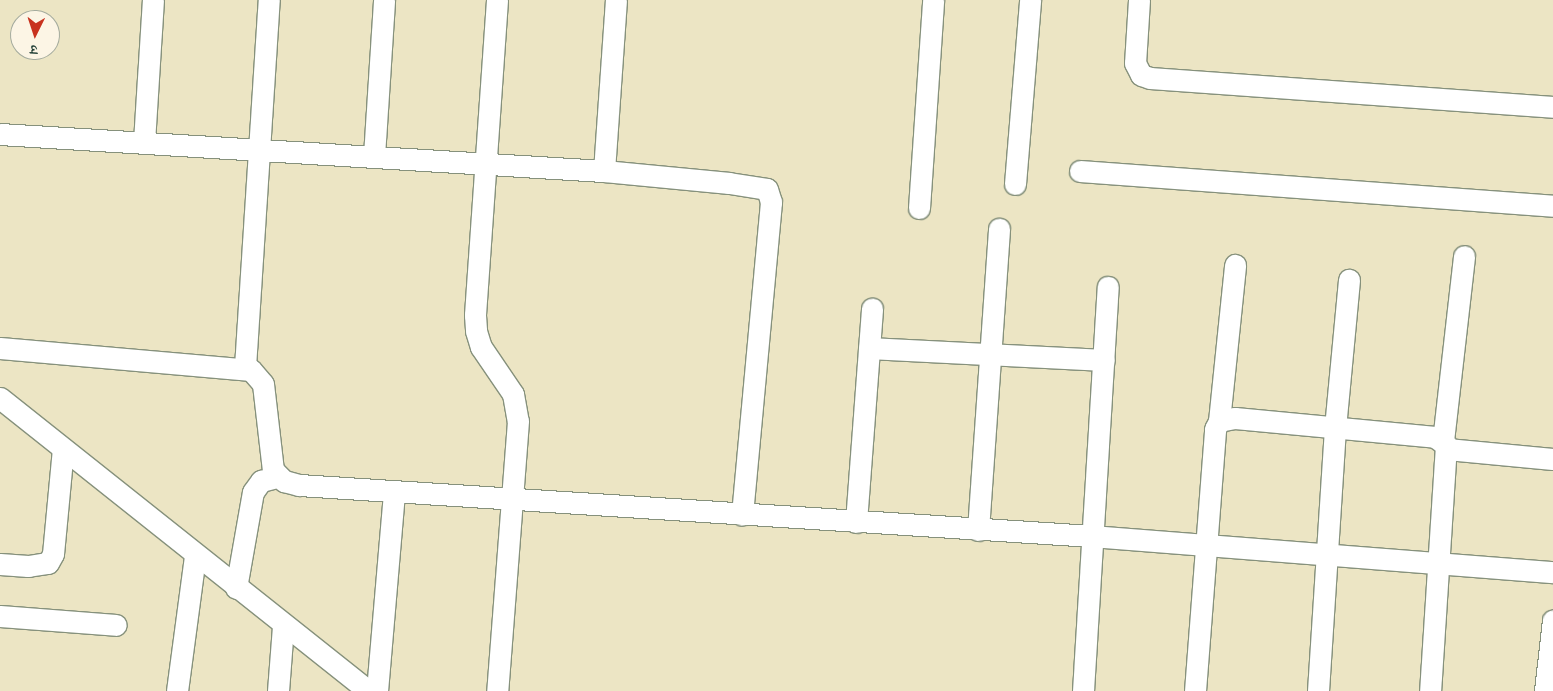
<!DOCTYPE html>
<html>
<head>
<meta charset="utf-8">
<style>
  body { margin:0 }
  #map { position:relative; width:1553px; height:691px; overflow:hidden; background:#ece5c4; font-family:"IM FELL English","Noto Serif Devanagari",serif }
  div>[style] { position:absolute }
  .roads { filter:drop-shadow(1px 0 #86917c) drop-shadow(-1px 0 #86917c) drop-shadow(0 1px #86917c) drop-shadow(0 -1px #86917c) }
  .minor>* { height:21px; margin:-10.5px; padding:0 10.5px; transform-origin:10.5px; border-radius:10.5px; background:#fff }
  span { translate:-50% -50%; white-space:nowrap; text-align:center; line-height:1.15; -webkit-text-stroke:4px #fcf5e5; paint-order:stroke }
  .north { position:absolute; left:10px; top:10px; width:50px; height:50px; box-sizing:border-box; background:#fcf5e5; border:1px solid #a4ab9e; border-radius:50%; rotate:184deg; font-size:14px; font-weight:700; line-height:20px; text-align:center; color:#1f3d34 }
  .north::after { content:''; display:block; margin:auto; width:18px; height:22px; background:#c8321e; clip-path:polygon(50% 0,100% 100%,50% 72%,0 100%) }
</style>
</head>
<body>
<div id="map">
  <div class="roads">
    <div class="minor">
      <div style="left:497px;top:0;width:316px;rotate:94deg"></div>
      <div style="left:475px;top:315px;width:16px;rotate:86deg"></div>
      <div style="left:476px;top:331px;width:17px;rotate:73deg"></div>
      <div style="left:481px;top:347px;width:57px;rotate:55.8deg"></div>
      <div style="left:513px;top:394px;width:27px;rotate:80deg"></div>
      <div style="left:518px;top:421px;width:271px;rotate:94.4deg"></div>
      <div style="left:1139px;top:0;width:63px;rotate:93.6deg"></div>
      <div style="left:1135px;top:63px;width:13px;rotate:63deg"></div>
      <div style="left:1141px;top:75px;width:9px;rotate:18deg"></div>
      <div style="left:1150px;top:78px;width:404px;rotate:4.1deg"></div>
      <div style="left:0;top:134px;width:605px;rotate:3.51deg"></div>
      <div style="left:604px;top:171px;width:126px;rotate:5.5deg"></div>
      <div style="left:729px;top:183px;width:38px;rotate:9deg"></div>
      <div style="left:767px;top:189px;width:14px;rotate:73deg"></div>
      <div style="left:771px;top:202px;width:314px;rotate:95.3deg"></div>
      <div style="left:144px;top:142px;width:142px;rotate:-86.4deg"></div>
      <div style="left:374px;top:156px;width:156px;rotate:-86.3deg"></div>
      <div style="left:604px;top:171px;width:171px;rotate:-86deg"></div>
      <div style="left:1080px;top:171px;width:474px;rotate:4.2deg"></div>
      <div style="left:1015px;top:184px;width:185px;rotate:-85.3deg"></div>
      <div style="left:919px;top:208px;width:208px;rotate:-86.1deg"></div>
      <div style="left:0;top:348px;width:252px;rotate:5deg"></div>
      <div style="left:251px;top:370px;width:18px;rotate:49deg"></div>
      <div style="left:263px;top:384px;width:87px;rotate:83.4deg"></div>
      <div style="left:273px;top:470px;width:16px;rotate:45deg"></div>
      <div style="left:284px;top:481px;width:16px;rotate:15deg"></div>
      <div style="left:299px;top:485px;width:795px;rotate:3.68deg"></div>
      <div style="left:1092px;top:536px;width:462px;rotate:4.5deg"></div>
      <div style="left:869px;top:348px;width:235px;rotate:2.9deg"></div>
      <div style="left:245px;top:367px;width:368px;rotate:-86.3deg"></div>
      <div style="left:0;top:398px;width:470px;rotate:38.5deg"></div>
      <div style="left:1219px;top:421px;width:157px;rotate:-84.1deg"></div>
      <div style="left:1443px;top:441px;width:186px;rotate:-83.5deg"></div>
      <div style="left:1447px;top:449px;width:106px;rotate:5.4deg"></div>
      <div style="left:856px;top:522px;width:214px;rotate:-85.7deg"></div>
      <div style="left:978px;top:530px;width:302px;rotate:-86deg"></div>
      <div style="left:0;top:564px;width:28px;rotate:4deg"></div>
      <div style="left:28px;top:566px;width:20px;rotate:-9deg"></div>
      <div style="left:48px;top:563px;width:10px;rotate:-61deg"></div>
      <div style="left:53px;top:554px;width:105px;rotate:-84.6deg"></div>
      <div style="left:236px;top:588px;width:97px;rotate:-80deg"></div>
      <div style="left:253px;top:492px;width:14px;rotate:-54deg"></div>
      <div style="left:261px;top:481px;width:16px;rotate:-14deg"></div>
      <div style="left:0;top:616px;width:116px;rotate:4.4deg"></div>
      <div style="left:177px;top:691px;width:136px;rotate:-82.4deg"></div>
      <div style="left:278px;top:691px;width:65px;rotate:-85.6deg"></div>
      <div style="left:377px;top:691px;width:200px;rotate:-85.1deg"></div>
      <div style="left:1083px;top:691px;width:405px;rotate:-86.5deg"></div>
      <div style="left:1195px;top:691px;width:263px;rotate:-85.6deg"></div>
      <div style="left:1215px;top:429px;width:9px;rotate:-63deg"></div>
      <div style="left:1219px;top:421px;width:16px;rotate:-11deg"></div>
      <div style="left:1235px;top:418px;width:201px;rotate:5.4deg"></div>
      <div style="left:1435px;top:437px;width:14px;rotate:36deg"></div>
      <div style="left:1446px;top:445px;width:247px;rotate:93.7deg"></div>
      <div style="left:1318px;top:691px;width:264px;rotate:-86.3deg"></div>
      <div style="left:1335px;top:428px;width:149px;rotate:-84.6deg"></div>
      <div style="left:1545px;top:691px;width:71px;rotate:-83.6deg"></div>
    </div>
  </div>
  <div class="north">उ</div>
</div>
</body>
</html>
